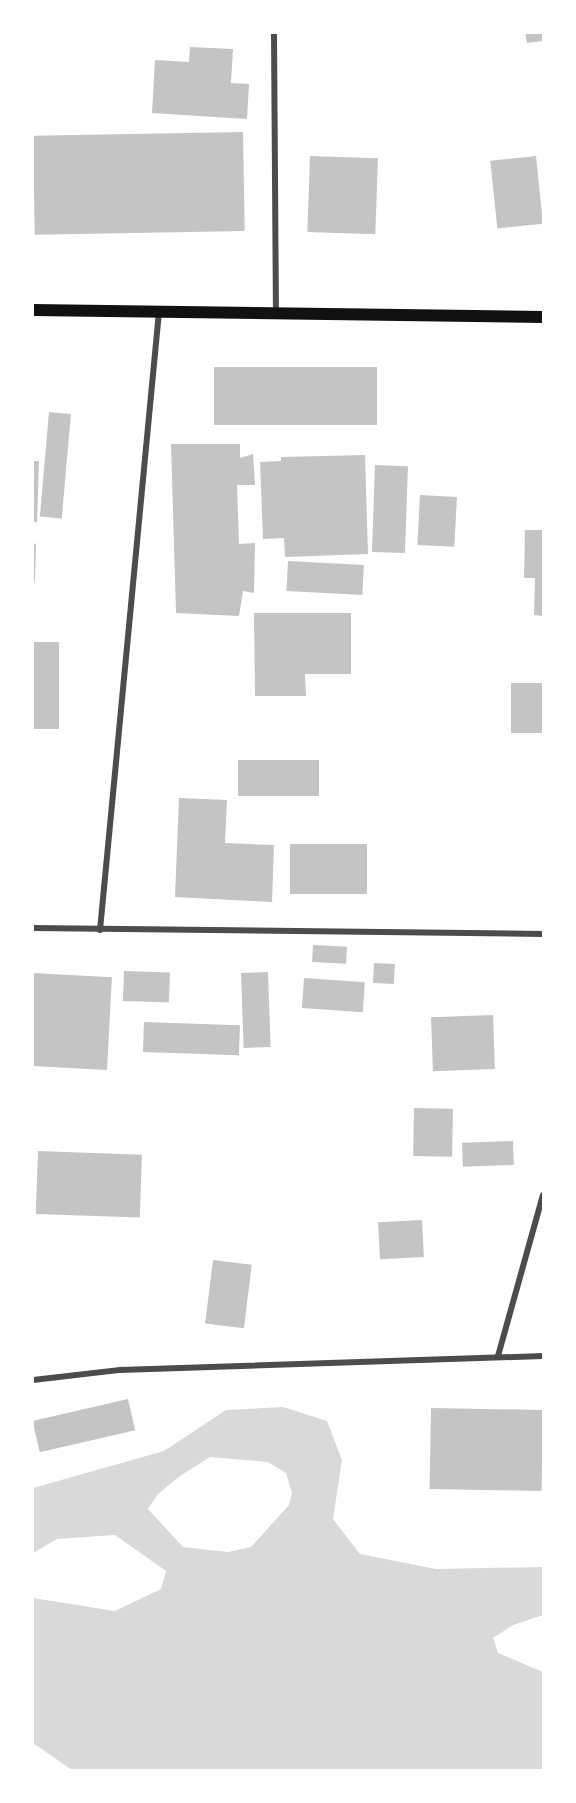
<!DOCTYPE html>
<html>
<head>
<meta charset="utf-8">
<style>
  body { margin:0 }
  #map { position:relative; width:576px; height:1803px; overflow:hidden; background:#fff; font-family:"Noto Sans",sans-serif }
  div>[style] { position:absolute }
  .water>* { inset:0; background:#d9d9d9 }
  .building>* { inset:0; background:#c4c4c4; transform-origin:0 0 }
  .minor>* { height:6px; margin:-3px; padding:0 3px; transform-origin:3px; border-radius:3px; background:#4c4c4c }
  .secondary>* { height:12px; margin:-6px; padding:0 6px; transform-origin:6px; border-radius:6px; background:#111 }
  span { translate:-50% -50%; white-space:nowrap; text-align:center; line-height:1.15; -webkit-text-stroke:4.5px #fff; paint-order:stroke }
  .frame { position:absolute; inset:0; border:34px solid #fff; pointer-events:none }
</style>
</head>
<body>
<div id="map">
  <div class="water">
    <div style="clip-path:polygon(evenodd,283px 1407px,327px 1421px,342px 1460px,333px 1519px,360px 1554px,436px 1569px,543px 1567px,543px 1615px,513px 1625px,493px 1638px,498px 1653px,543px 1672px,543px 1770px,72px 1770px,33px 1743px,33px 1598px,115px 1611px,161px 1589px,166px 1571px,115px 1535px,57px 1539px,33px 1553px,33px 1488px,164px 1451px,226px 1410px,283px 1407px,210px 1457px,268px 1462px,286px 1473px,292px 1493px,289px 1505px,251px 1547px,228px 1552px,183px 1547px,148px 1509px,158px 1494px,180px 1476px,210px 1457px)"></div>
  </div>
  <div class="building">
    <div style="clip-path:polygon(525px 33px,543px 33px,543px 41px,527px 43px)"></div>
    <div style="clip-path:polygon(190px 47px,233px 49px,231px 83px,249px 84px,247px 119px,152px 113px,155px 60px,189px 62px)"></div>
    <div style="left:243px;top:132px;width:99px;height:210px;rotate:89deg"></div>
    <div style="left:310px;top:156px;width:68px;height:76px;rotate:2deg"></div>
    <div style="left:536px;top:156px;width:68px;height:46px;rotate:84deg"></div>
    <div style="left:214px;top:367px;width:163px;height:58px"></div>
    <div style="left:49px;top:412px;width:22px;height:105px;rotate:5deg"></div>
    <div style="clip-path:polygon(171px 444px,240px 444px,240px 458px,253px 454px,255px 485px,237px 485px,239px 544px,255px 543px,254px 593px,243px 591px,239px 616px,176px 613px)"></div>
    <div style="clip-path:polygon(365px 455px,368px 554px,285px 557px,284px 538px,263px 539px,260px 462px,281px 461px,281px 457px)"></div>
    <div style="clip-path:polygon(33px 461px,39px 461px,37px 522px,33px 522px)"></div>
    <div style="left:375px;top:465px;width:33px;height:87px;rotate:2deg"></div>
    <div style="left:420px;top:495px;width:37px;height:50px;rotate:3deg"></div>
    <div style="clip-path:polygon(525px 530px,543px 530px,543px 616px,534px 615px,535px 578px,524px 578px)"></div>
    <div style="clip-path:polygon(33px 543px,36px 544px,35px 582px,33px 582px)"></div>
    <div style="left:288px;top:561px;width:76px;height:30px;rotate:3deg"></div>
    <div style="clip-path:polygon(254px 613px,351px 613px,351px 674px,305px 674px,306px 696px,255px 696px)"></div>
    <div style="left:33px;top:642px;width:26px;height:87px"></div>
    <div style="left:543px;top:683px;width:50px;height:32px;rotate:90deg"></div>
    <div style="left:319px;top:760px;width:36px;height:81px;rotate:90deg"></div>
    <div style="clip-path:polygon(179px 798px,227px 800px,225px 843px,274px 845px,272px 902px,175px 897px)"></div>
    <div style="left:290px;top:844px;width:77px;height:50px"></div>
    <div style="left:313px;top:945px;width:34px;height:17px;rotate:3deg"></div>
    <div style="left:374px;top:963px;width:21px;height:20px;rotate:3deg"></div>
    <div style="left:124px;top:971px;width:46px;height:30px;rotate:2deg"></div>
    <div style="left:268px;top:972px;width:75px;height:27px;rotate:88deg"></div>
    <div style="left:33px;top:973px;width:79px;height:93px;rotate:3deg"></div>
    <div style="left:304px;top:978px;width:61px;height:30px;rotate:4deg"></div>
    <div style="left:493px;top:1015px;width:54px;height:62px;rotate:88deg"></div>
    <div style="left:144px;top:1022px;width:96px;height:30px;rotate:2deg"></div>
    <div style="left:414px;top:1108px;width:39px;height:48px;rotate:1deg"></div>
    <div style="left:513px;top:1141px;width:24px;height:51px;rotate:88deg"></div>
    <div style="left:38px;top:1151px;width:104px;height:63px;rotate:2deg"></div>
    <div style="left:422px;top:1220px;width:37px;height:44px;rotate:87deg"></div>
    <div style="left:213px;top:1260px;width:39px;height:64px;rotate:7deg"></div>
    <div style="left:128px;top:1399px;width:32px;height:98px;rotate:77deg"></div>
    <div style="left:431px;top:1408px;width:112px;height:81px;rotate:1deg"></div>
  </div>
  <div class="minor">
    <div style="left:274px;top:33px;width:280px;rotate:89.6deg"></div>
    <div style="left:33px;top:928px;width:510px;rotate:0.67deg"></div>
    <div style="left:100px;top:930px;width:621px;rotate:-84.55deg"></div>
    <div style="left:498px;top:1356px;width:167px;rotate:-74.4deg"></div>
    <div style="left:33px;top:1380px;width:88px;rotate:-6.6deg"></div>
    <div style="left:120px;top:1370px;width:423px;rotate:-1.9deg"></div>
  </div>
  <div class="secondary">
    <div style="left:33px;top:310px;width:510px;rotate:0.79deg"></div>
  </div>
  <div class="frame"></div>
</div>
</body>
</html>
